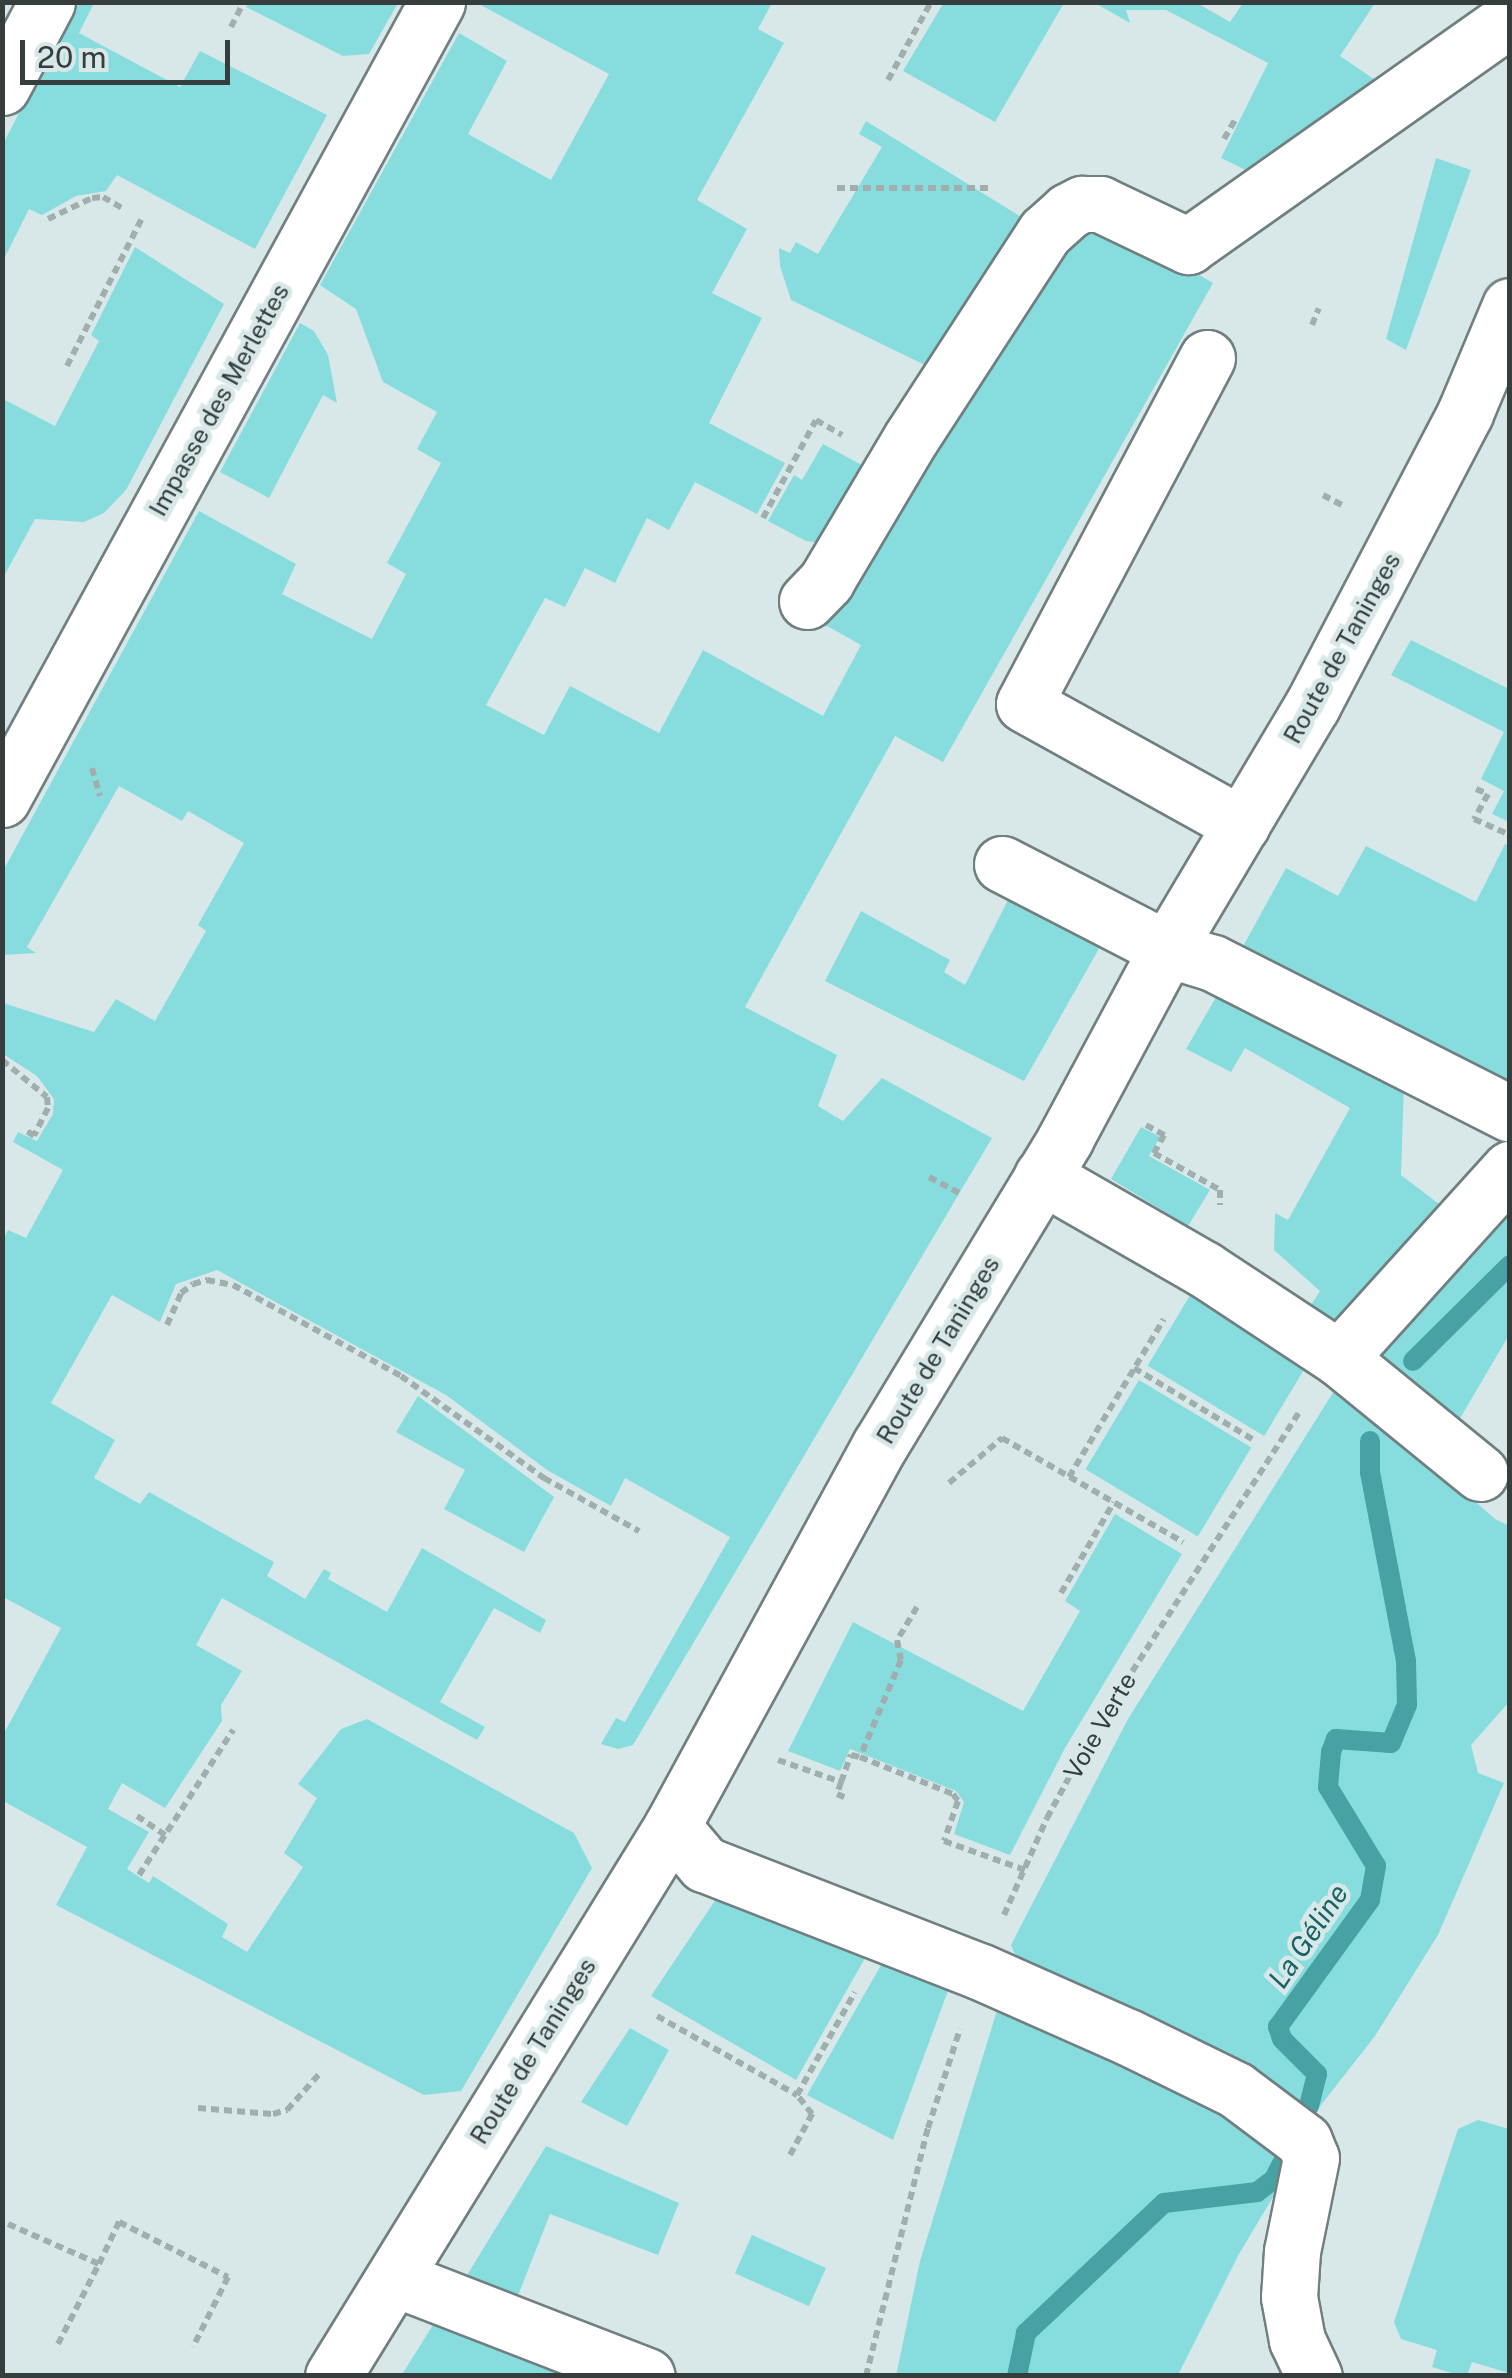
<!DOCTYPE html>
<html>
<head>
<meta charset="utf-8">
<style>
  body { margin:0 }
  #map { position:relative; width:1512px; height:2378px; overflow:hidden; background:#d8e8e8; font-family:"Public Sans",sans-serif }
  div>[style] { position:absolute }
  .green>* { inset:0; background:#87ddde; transform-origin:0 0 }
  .stream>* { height:20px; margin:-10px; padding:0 10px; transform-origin:10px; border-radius:10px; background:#46a2a3 }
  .path>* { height:6px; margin-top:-3px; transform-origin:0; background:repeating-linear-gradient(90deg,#a1aeae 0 8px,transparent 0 13px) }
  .roads { filter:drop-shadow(2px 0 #707f7f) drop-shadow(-2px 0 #707f7f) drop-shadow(0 2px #707f7f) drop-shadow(0 -2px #707f7f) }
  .minor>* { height:55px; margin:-27.5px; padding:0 27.5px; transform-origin:27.5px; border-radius:27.5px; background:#fff }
  .major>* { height:55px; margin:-27.5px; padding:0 27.5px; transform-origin:27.5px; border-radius:27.5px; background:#fff }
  span { translate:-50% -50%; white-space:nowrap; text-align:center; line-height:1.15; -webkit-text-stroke:9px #d8e8e8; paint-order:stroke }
  .street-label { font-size:25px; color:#363d3d }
  .water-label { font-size:28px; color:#186364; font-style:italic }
  .frame { position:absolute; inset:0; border:5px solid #363d3d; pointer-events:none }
  .scale { position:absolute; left:20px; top:40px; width:210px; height:45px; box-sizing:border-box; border:5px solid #363d3d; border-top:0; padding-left:12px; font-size:30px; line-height:35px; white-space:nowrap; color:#363d3d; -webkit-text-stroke:8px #d8e8e8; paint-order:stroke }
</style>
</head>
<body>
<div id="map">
  <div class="green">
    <div style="clip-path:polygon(944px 2px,1064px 3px,995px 122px,903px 71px)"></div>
    <div style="clip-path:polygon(76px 3px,94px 3px,79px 33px,180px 87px,200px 51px,327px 115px,255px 249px,117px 175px,106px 191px,76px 196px,42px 215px,29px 209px,3px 261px,3px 144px)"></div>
    <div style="clip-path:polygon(248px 3px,248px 2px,398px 3px,369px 54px,343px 56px,246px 7px)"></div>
    <div style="clip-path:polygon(477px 3px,772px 3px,758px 29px,784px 43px,697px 200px,747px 229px,712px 293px,762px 318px,709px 423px,785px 463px,757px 514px,695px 482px,669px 530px,647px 518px,615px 583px,585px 568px,565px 607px,545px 598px,486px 705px,544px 735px,570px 686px,659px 733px,703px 650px,823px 716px,861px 645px,820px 622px,1060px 246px,1096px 230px,1127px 233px,1213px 283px,943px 762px,895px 736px,745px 1007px,837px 1055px,818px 1106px,843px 1121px,882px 1078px,992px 1138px,633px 1745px,618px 1749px,601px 1744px,616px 1718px,625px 1722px,730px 1537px,625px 1478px,611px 1506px,547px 1470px,446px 1395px,217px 1270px,176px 1284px,160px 1322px,112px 1295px,51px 1403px,115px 1440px,94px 1478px,140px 1504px,149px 1492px,274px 1562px,267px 1576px,305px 1599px,324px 1569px,331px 1573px,328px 1579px,387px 1612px,422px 1548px,546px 1620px,540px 1633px,494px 1608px,440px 1702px,485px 1727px,477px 1740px,222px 1598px,196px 1645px,242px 1671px,221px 1705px,222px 1721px,165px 1808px,122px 1783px,108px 1809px,149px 1832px,127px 1869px,149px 1883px,153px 1876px,228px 1924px,222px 1937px,247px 1952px,303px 1867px,284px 1853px,317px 1798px,298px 1784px,341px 1729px,367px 1719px,574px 1833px,592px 1868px,461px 2091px,424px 2095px,56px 1905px,87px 1847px,3px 1801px,3px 1735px,61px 1628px,3px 1597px,3px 1240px,8px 1230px,26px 1238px,63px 1170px,13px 1142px,18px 1132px,37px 1141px,53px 1114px,54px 1099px,37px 1076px,3px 1054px,3px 1003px,94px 1032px,116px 999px,155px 1021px,206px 931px,198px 925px,244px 843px,188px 811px,182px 821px,119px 786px,27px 947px,36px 953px,3px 955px,3px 871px,199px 511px,296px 564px,282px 594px,372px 639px,406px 574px,387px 563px,441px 463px,417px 449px,437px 412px,383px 382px,356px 309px,320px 285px,459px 33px,507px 61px,468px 134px,551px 180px,609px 74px)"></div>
    <div style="clip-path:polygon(1095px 3px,1197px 3px,1230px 22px,1243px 3px,1375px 3px,1340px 56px,1384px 86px,1252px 173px,1221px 158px,1268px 63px,1166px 10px,1126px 10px,1130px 23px)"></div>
    <div style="clip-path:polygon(866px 121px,1023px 218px,929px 367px,791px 300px,780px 266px,779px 248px,790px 253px,796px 242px,818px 254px,882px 147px,859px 134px)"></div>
    <div style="clip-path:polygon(1436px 158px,1471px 170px,1406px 350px,1386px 339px)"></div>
    <div style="clip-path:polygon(135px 247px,224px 304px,126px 490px,104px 513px,84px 522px,35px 519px,3px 578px,3px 399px,55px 426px,99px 341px,91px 335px)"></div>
    <div style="clip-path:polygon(300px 323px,314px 331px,328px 355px,337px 403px,323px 395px,269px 498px,220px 472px)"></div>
    <div style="clip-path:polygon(823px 444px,871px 470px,828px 544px,806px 541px,768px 521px,794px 475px,802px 480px)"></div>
    <div style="clip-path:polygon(1411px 640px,1509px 689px,1509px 822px,1492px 814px,1504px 791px,1481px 779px,1504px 732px,1391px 675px)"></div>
    <div style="clip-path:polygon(1505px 844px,1509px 846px,1509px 1094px,1241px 950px,1286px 868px,1338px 896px,1366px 846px,1476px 902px)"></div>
    <div style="clip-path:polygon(1013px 890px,1105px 938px,1024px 1081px,825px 981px,861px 911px,950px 960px,944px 972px,965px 985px)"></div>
    <div style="clip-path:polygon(1219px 992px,1404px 1081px,1401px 1175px,1439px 1204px,1334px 1321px,1313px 1322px,1309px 1308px,1320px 1291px,1274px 1250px,1275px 1213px,1288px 1220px,1350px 1108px,1245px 1048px,1231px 1072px,1186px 1049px)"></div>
    <div style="clip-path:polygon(1141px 1127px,1160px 1137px,1149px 1156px,1210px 1190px,1188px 1226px,1111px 1179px)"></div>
    <div style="clip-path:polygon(1509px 1209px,1509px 1335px,1452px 1432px,1376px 1358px)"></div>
    <div style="left:1195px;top:1287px;width:136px;height:92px;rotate:31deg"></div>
    <div style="left:1139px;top:1380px;width:131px;height:104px;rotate:31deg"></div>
    <div style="clip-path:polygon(1334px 1391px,1349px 1391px,1495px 1519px,1509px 1526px,1509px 1702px,1471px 1745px,1478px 1773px,1504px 1783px,1438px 1935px,1375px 2036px,1314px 2114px,1101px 1993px,1017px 1960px,1011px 1945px,1128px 1719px)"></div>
    <div style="clip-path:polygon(418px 1396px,554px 1497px,524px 1552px,444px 1509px,465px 1470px,396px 1432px)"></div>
    <div style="clip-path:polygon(1115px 1514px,1182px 1554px,1065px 1748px,1010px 1855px,954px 1834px,964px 1802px,956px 1791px,850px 1749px,840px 1771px,788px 1751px,853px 1622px,1023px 1711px,1080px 1611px,1065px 1601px)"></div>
    <div style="clip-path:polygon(720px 1893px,869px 1951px,796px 2080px,651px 1996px)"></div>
    <div style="clip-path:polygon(885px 1958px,949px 1988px,893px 2140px,807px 2095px)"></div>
    <div style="clip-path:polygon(999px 2004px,1230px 2117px,1291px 2167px,1239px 2254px,1178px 2375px,896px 2376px,920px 2261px)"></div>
    <div style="clip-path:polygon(630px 2028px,669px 2050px,627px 2126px,581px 2102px)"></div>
    <div style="clip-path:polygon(1478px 2120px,1509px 2129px,1509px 2373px,1472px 2362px,1467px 2375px,1458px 2375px,1432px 2367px,1437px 2350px,1401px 2339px,1394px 2322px,1458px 2129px)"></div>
    <div style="clip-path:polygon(546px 2146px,679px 2203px,658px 2255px,550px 2214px,517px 2298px,461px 2285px)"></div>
    <div style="left:752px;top:2235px;width:81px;height:42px;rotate:24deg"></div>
    <div style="clip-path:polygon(438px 2317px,581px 2376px,401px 2376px)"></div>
  </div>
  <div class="stream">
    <div style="left:1413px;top:1361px;width:136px;rotate:-44.7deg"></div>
    <div style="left:1309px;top:2106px;width:33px;rotate:-76deg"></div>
    <div style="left:1317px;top:2074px;width:49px;rotate:-135deg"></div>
    <div style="left:1282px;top:2039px;width:13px;rotate:-108deg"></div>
    <div style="left:1278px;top:2027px;width:157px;rotate:-54.1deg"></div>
    <div style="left:1370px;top:1900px;width:35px;rotate:-80deg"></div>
    <div style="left:1376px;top:1866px;width:92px;rotate:-121.3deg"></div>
    <div style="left:1328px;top:1787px;width:35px;rotate:-85deg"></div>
    <div style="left:1331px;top:1752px;width:14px;rotate:-69deg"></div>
    <div style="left:1336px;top:1739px;width:55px;rotate:4.2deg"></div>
    <div style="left:1391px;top:1743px;width:41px;rotate:-67.2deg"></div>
    <div style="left:1407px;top:1705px;width:44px;rotate:-91.3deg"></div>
    <div style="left:1406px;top:1661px;width:192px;rotate:-100.8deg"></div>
    <div style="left:1370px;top:1472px;width:31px;rotate:-90deg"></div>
    <div style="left:1017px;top:2376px;width:44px;rotate:-78.2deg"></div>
    <div style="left:1026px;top:2333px;width:190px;rotate:-43.3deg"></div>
    <div style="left:1164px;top:2203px;width:94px;rotate:-6.7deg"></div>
    <div style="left:1257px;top:2192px;width:21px;rotate:-37deg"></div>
    <div style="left:1274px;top:2179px;width:18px;rotate:-63deg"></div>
  </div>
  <div class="path">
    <div style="left:231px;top:27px;width:28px;rotate:-63deg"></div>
    <div style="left:888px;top:80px;width:89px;rotate:-61.1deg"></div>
    <div style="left:1224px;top:139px;width:24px;rotate:-60deg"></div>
    <div style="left:837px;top:188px;width:154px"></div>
    <div style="left:48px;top:219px;width:49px;rotate:-25.5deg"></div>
    <div style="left:92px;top:198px;width:11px;rotate:-5deg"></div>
    <div style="left:103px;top:197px;width:22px;rotate:30deg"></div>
    <div style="left:1312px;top:325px;width:18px;rotate:-68deg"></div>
    <div style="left:67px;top:366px;width:166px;rotate:-63.1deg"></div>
    <div style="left:1323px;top:495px;width:24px;rotate:28deg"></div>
    <div style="left:763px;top:518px;width:111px;rotate:-61.6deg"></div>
    <div style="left:816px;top:420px;width:30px;rotate:30deg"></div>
    <div style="left:92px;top:768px;width:29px;rotate:74deg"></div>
    <div style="left:1476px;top:789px;width:13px;rotate:23deg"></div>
    <div style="left:1488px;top:794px;width:29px;rotate:119deg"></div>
    <div style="left:1474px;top:819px;width:39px;rotate:24deg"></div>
    <div style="left:2px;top:1060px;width:58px;rotate:39.4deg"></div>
    <div style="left:47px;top:1097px;width:11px;rotate:85deg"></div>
    <div style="left:48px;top:1108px;width:31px;rotate:117deg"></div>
    <div style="left:34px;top:1136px;width:12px;rotate:-145deg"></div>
    <div style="left:1146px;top:1125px;width:21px;rotate:29deg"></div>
    <div style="left:1164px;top:1135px;width:21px;rotate:119deg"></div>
    <div style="left:1154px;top:1153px;width:76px;rotate:29.3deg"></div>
    <div style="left:1220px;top:1190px;width:15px;rotate:90deg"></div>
    <div style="left:929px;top:1177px;width:34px;rotate:28deg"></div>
    <div style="left:167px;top:1325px;width:35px;rotate:-66deg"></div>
    <div style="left:181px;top:1293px;width:15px;rotate:-37deg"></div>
    <div style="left:193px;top:1284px;width:15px;rotate:-16deg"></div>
    <div style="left:207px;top:1280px;width:26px;rotate:11deg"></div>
    <div style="left:233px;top:1285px;width:191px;rotate:28.4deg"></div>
    <div style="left:401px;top:1376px;width:176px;rotate:35.5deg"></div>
    <div style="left:544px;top:1478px;width:109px;rotate:29.2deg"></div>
    <div style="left:1134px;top:1368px;width:138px;rotate:31deg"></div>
    <div style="left:1069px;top:1477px;width:184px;rotate:-59deg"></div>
    <div style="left:949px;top:1483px;width:70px;rotate:-40.3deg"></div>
    <div style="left:1002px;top:1438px;width:209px;rotate:29.9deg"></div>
    <div style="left:1061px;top:1593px;width:105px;rotate:-59.8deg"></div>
    <div style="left:917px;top:1607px;width:39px;rotate:121deg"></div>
    <div style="left:897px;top:1640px;width:20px;rotate:79deg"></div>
    <div style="left:901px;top:1660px;width:105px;rotate:112.9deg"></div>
    <div style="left:860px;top:1757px;width:100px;rotate:21.7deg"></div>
    <div style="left:953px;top:1794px;width:9px;rotate:54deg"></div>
    <div style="left:958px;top:1801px;width:42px;rotate:109.3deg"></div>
    <div style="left:944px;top:1841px;width:86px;rotate:19.7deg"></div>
    <div style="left:778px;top:1760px;width:67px;rotate:19.2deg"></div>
    <div style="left:841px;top:1782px;width:13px;rotate:108deg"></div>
    <div style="left:837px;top:1794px;width:8px;rotate:23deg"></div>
    <div style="left:841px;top:1782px;width:29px;rotate:-70deg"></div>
    <div style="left:851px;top:1755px;width:9px;rotate:13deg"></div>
    <div style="left:137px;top:1816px;width:34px;rotate:34deg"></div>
    <div style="left:139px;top:1875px;width:173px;rotate:-57deg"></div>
    <div style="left:1004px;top:1915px;width:106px;rotate:-66.1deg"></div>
    <div style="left:1047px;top:1818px;width:105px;rotate:-61.5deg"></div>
    <div style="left:1097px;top:1726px;width:376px;rotate:-57.2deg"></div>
    <div style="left:657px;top:2016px;width:161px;rotate:29.4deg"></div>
    <div style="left:198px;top:2108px;width:75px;rotate:4.6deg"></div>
    <div style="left:273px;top:2114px;width:15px;rotate:-16deg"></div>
    <div style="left:287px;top:2110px;width:52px;rotate:-48.1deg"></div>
    <div style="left:790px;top:2155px;width:47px;rotate:-61.8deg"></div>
    <div style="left:812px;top:2114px;width:24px;rotate:-128deg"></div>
    <div style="left:797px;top:2095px;width:118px;rotate:-60.6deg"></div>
    <div style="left:8px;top:2224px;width:99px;rotate:23.7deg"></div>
    <div style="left:99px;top:2264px;width:47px;rotate:-64.5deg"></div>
    <div style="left:119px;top:2222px;width:122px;rotate:26.8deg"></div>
    <div style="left:228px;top:2277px;width:78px;rotate:116.6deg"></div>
    <div style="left:58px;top:2344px;width:90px;rotate:-62.9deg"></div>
    <div style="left:866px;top:2376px;width:256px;rotate:-76deg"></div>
    <div style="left:928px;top:2128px;width:104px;rotate:-72.1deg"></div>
  </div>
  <div class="roads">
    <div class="minor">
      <div style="left:2px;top:87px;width:96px;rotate:-62.1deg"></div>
      <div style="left:1207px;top:358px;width:391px;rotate:117.9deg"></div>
      <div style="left:1024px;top:704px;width:249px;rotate:29deg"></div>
      <div style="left:807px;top:601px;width:28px;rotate:-46deg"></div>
      <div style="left:826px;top:581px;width:166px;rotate:-59.3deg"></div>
      <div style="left:911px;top:438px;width:246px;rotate:-57deg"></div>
      <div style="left:1045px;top:232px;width:31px;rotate:-42deg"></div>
      <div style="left:1068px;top:211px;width:16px;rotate:-27deg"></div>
      <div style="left:1082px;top:204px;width:18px"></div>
      <div style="left:1100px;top:204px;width:98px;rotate:25.5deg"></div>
      <div style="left:1188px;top:246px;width:394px;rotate:-35.2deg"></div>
      <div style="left:2px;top:799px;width:908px;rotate:-61.37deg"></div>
      <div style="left:1002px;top:864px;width:186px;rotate:27.3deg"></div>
      <div style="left:1167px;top:949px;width:48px;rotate:16.9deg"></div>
      <div style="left:1213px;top:963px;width:333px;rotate:26.9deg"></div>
      <div style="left:1042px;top:1176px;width:187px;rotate:29.9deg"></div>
      <div style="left:1204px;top:1269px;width:162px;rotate:33.4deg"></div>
      <div style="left:1339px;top:1358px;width:182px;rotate:39.2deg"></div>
      <div style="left:1339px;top:1358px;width:255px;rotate:-47.9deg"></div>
      <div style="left:672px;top:1826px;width:50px;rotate:49.9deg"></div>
      <div style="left:704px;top:1864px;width:295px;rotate:21.3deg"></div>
      <div style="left:979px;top:1971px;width:163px;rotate:23.9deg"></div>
      <div style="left:1128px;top:2037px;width:120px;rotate:26.1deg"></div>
      <div style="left:1236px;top:2090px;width:85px;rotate:36.9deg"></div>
      <div style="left:1304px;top:2141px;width:18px;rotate:68deg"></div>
      <div style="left:1311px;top:2158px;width:95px;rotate:101.5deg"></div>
      <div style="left:1292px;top:2251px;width:46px;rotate:93.7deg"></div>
      <div style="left:1289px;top:2297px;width:44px;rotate:79.5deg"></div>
      <div style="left:1297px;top:2340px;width:40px;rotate:65deg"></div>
      <div style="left:394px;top:2278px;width:271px;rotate:21.2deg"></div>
    </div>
    <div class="major">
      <div style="left:333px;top:2376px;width:646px;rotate:-58.35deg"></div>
      <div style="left:672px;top:1826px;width:434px;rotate:-61.4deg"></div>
      <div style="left:880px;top:1445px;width:358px;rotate:-58.8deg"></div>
      <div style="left:1065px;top:1139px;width:216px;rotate:-61.8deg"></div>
      <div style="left:1167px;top:949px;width:283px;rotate:-59.2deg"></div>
      <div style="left:1312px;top:706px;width:331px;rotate:-62.4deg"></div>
      <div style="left:1465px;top:413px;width:116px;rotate:-67.2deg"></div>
    </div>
  </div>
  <div class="street-label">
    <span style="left:219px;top:400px;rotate:-61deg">Impasse des Merlettes</span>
    <span style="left:1342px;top:648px;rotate:-61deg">Route de Taninges</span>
    <span style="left:938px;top:1350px;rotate:-59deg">Route de Taninges</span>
    <span style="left:1100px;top:1726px;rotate:-60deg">Voie Verte</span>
    <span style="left:533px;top:2051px;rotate:-58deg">Route de Taninges</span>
  </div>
  <div class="water-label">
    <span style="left:1308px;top:1936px;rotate:-56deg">La Géline</span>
  </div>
  <div class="frame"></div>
  <div class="scale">20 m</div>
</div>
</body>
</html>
